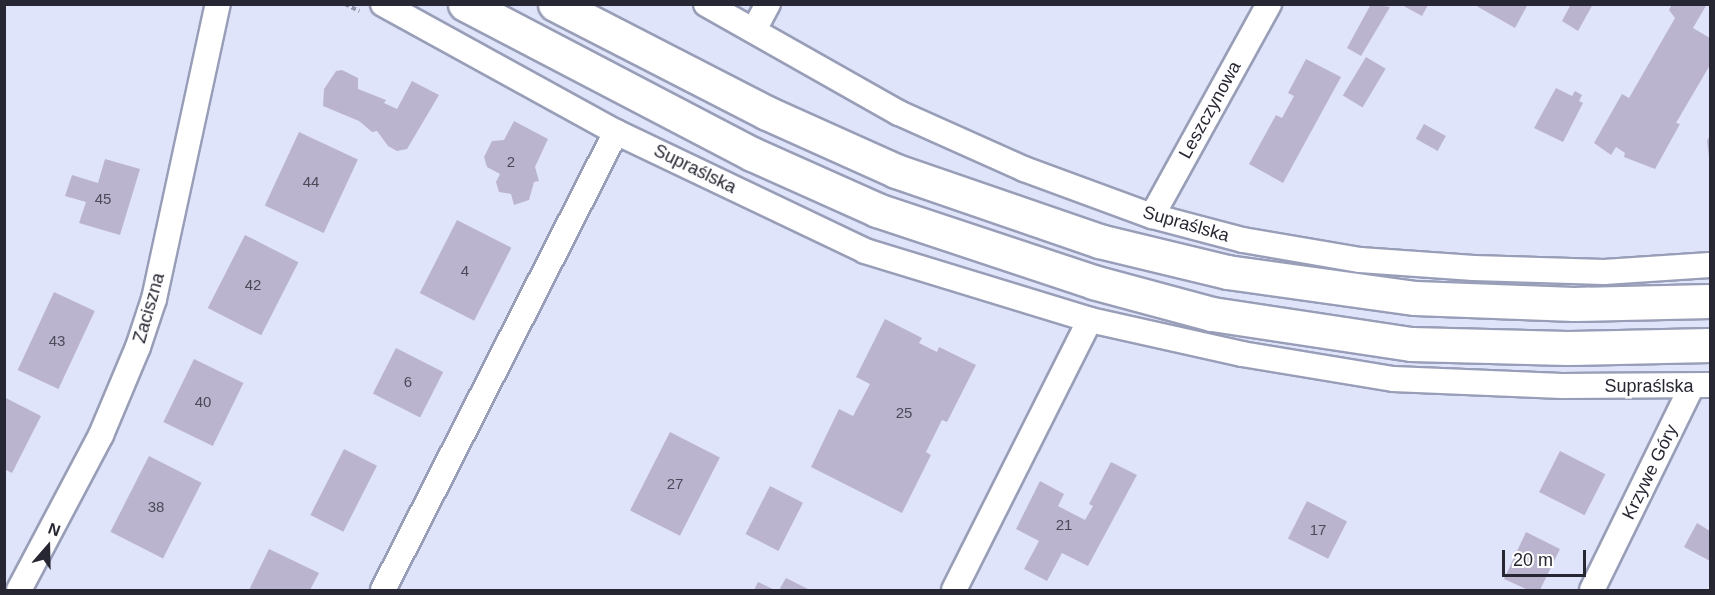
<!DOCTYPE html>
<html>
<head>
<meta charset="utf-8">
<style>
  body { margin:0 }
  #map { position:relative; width:1715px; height:595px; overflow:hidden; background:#e0e4fa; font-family:Arial,sans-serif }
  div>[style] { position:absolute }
  .building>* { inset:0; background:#bbb4cf; transform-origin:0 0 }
  .path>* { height:4px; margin-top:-2px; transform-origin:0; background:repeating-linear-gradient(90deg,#9396a7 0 4.5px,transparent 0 7.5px) }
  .roads { filter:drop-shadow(2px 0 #999eb8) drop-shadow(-2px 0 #999eb8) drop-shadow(0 2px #999eb8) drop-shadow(0 -2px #999eb8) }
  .street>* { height:24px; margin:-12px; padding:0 12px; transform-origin:12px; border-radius:12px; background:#fff }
  .secondary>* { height:33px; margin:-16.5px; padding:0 16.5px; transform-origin:16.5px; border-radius:16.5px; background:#fff }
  span { translate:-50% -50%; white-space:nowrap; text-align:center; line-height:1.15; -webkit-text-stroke:5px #fff; paint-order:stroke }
  .number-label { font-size:15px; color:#4b4a59 }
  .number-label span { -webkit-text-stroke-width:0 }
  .street-label { font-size:18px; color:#262732 }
  .frame { position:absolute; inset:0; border:6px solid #262732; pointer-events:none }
  .north { position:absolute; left:18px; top:517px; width:60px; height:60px; -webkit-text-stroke:4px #fff; paint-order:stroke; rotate:20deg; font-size:16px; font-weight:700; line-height:24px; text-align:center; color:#262732 }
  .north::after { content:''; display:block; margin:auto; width:21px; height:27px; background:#262732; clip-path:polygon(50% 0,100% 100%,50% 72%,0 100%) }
  .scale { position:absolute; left:1502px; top:550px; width:84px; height:27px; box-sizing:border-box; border:3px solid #262732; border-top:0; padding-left:8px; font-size:18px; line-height:21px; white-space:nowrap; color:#262732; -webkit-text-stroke:4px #fff; paint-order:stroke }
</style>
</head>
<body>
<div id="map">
  <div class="building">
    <div style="clip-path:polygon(1371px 4px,1390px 7px,1361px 56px,1347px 48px)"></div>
    <div style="clip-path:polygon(1400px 4px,1427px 4px,1428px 5px,1422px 16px)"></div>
    <div style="clip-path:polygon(1473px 4px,1528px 4px,1515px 28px)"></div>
    <div style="clip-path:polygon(1571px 4px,1593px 4px,1578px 31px,1562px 21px)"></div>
    <div style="clip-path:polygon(1672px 4px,1707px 4px,1693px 28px,1710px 38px,1710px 65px,1676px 123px,1680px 124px,1655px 169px,1624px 157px,1625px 153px,1616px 147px,1611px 155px,1594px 143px,1622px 94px,1629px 98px,1675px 18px,1669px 10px)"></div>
    <div style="left:1366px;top:57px;width:23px;height:45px;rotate:31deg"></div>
    <div style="clip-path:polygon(1306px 59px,1341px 77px,1283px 183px,1249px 164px,1276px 115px,1282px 118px,1294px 96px,1288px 93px)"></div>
    <div style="clip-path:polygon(342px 70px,358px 78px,358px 89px,386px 100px,384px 103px,397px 109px,412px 81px,439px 95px,407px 149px,397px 151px,388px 146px,377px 131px,372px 132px,359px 121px,323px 106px,324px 89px,336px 71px)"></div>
    <div style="clip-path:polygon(1556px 88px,1572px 96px,1575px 91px,1582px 95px,1579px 101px,1583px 103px,1563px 142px,1534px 128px)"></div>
    <div style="clip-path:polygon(514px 121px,548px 139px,535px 167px,539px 181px,534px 182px,529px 200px,514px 205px,511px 194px,499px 192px,496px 182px,500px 174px,487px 167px,484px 157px,492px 141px,504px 140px)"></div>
    <div style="left:1424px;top:124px;width:25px;height:17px;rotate:29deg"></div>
    <div style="left:299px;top:132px;width:65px;height:81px;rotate:25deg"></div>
    <div style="clip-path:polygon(1710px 135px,1710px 157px,1709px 157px,1707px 141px)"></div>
    <div style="clip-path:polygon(105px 159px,140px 169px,120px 235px,79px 223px,86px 202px,65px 196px,72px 175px,98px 183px)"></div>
    <div style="left:457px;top:220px;width:61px;height:82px;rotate:27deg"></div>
    <div style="left:245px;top:235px;width:60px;height:82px;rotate:27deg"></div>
    <div style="left:54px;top:292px;width:45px;height:86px;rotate:25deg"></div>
    <div style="clip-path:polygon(885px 319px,922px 338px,919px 343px,937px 352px,939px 347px,976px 365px,947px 422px,942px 420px,926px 452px,931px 455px,902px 513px,811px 467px,839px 409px,853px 416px,870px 384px,856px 377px)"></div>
    <div style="left:396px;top:348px;width:53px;height:51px;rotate:27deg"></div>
    <div style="left:194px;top:359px;width:55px;height:70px;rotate:26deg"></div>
    <div style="clip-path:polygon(4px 397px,41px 416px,12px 473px,4px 469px)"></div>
    <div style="left:670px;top:432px;width:56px;height:88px;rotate:27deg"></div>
    <div style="left:344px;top:449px;width:37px;height:74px;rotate:27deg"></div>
    <div style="left:1560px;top:451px;width:51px;height:46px;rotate:27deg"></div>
    <div style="left:149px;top:456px;width:59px;height:85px;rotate:27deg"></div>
    <div style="clip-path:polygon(1111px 462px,1137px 475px,1088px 566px,1062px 553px,1047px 581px,1024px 569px,1039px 541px,1016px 529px,1040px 481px,1064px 494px,1058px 506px,1085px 520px,1093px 506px,1089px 504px)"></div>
    <div style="left:770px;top:486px;width:37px;height:54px;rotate:27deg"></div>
    <div style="left:1307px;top:501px;width:45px;height:42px;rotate:27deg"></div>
    <div style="clip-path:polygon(1697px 523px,1710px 531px,1710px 561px,1684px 547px)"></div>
    <div style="clip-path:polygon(1526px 532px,1560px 549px,1540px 590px,1528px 590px,1504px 579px)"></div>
    <div style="clip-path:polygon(269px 549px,319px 573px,310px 590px,249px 590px)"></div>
    <div style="clip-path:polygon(786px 578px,810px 590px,779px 590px)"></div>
    <div style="clip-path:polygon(758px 582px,775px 590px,754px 590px)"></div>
  </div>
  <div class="path">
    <div style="left:345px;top:4px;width:16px;rotate:27deg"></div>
  </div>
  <div class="roads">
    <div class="street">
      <div style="left:383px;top:4px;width:266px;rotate:28.8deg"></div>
      <div style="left:616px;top:132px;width:276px;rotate:25.5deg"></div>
      <div style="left:865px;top:251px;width:235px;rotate:17deg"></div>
      <div style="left:1090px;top:320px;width:156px;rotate:12.6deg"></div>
      <div style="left:1242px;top:354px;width:153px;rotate:9.4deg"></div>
      <div style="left:1393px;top:379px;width:169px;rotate:2.4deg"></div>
      <div style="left:1562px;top:386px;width:148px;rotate:-0.4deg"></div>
      <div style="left:706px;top:4px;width:222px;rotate:29.5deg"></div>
      <div style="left:899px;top:113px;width:137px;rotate:24.1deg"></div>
      <div style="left:1024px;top:169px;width:136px;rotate:20.2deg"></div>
      <div style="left:1152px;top:216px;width:94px;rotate:14.8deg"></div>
      <div style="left:1243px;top:240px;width:119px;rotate:9.7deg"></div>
      <div style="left:1360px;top:260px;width:114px;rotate:4deg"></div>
      <div style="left:1474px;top:268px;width:130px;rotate:1.8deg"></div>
      <div style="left:1604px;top:272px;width:106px;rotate:-3.8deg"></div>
      <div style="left:754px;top:30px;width:30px;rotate:-62deg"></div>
      <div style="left:1152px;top:216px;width:242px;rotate:-61.1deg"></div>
      <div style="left:19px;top:590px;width:175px;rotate:-62.1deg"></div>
      <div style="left:101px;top:435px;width:95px;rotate:-67.2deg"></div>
      <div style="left:138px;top:347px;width:51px;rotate:-71.6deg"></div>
      <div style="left:154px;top:299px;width:302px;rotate:-77.8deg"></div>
      <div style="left:383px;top:590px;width:514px;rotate:-63.04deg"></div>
      <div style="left:954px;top:590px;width:302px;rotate:-63.3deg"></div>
      <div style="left:1592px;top:590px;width:227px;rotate:-63.9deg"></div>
    </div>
    <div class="secondary">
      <div style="left:465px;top:4px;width:324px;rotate:27.6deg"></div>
      <div style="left:752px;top:154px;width:137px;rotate:24.1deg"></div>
      <div style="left:877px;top:210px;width:228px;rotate:18.4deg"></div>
      <div style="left:1093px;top:282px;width:123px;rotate:15.1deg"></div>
      <div style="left:1212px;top:314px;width:201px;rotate:8.6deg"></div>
      <div style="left:1411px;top:344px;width:156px;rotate:1.5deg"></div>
      <div style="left:1567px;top:348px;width:143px;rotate:-1.2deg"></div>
      <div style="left:555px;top:4px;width:238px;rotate:27.2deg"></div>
      <div style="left:767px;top:113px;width:141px;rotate:24.2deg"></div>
      <div style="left:896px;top:171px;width:215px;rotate:19deg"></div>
      <div style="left:1099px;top:241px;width:132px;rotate:13.6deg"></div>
      <div style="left:1227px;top:272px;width:190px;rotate:7.9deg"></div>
      <div style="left:1415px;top:298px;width:159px;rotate:2.2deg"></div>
      <div style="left:1574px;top:304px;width:136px;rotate:-1.3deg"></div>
    </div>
  </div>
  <div class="number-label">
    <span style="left:511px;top:162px">2</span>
    <span style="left:311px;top:182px">44</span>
    <span style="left:103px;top:199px">45</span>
    <span style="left:465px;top:271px">4</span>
    <span style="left:253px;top:285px">42</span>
    <span style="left:57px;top:341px">43</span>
    <span style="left:408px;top:382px">6</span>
    <span style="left:203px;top:402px">40</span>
    <span style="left:904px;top:413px">25</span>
    <span style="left:675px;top:484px">27</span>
    <span style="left:156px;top:507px">38</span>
    <span style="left:1064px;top:525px">21</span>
    <span style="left:1318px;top:530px">17</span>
  </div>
  <div class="street-label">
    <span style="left:1210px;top:110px;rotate:-61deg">Leszczynowa</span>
    <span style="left:695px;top:169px;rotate:26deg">Supraślska</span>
    <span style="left:1186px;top:224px;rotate:16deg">Supraślska</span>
    <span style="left:149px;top:308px;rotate:-74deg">Zaciszna</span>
    <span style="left:1649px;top:386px">Supraślska</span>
    <span style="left:1650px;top:472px;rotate:-64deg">Krzywe Góry</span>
  </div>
  <div class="frame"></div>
  <div class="north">N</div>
  <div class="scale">20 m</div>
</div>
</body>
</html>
